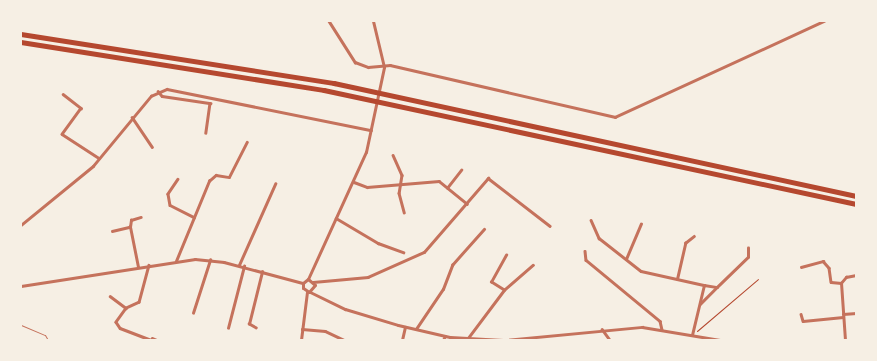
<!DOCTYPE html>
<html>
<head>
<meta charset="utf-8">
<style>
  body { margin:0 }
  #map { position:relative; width:877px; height:361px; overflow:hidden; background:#f6efe4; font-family:"DejaVu Sans",sans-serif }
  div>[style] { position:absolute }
  .path>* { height:1px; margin:-0.5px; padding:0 0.5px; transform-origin:0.5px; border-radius:0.5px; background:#b5482f }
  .service>* { height:1px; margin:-0.5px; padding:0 0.5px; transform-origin:0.5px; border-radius:0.5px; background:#c5725c }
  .minor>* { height:2.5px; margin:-1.25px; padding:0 1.25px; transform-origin:1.25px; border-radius:1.25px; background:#c5725c }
  .tertiary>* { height:3px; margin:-1.5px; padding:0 1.5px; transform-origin:1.5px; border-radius:1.5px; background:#c5725c }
  .motorway>* { height:4.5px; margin:-2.25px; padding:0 2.25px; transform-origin:2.25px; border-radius:2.25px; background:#b5482f }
  span { translate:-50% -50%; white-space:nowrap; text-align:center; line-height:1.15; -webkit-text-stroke:3.5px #f6efe4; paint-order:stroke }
  .frame { position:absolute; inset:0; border:22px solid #f6efe4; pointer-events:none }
</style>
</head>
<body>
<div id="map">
  <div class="path">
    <div style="left:697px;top:331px;width:80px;rotate:-40.4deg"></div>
  </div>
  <div class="service">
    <div style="left:21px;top:325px;width:26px;rotate:23deg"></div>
    <div style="left:45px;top:335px;width:6px;rotate:59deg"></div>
  </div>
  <div class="minor">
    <div style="left:329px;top:21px;width:49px;rotate:57.6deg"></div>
    <div style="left:355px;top:62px;width:14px;rotate:21deg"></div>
    <div style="left:368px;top:67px;width:22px;rotate:-5deg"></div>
    <div style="left:390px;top:65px;width:231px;rotate:13deg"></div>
    <div style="left:615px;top:117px;width:230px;rotate:-24.7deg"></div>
    <div style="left:158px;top:91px;width:6px;rotate:51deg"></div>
    <div style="left:162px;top:96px;width:49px;rotate:8.3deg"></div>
    <div style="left:210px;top:103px;width:30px;rotate:98deg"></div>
    <div style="left:63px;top:94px;width:23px;rotate:38deg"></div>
    <div style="left:81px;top:108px;width:32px;rotate:126deg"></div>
    <div style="left:62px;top:134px;width:44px;rotate:33deg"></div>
    <div style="left:132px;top:117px;width:36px;rotate:56deg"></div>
    <div style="left:393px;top:155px;width:22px;rotate:66deg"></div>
    <div style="left:402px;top:175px;width:18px;rotate:99deg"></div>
    <div style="left:399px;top:193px;width:20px;rotate:75deg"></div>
    <div style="left:178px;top:179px;width:18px;rotate:124deg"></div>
    <div style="left:168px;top:194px;width:11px;rotate:80deg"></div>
    <div style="left:170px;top:205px;width:27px;rotate:27deg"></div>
    <div style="left:354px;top:182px;width:14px;rotate:21deg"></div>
    <div style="left:367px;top:187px;width:72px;rotate:-4.8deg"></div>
    <div style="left:439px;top:181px;width:36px;rotate:39deg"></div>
    <div style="left:447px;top:188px;width:23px;rotate:-52deg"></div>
    <div style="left:336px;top:218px;width:49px;rotate:30.8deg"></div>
    <div style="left:378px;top:243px;width:27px;rotate:20deg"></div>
    <div style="left:591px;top:220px;width:20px;rotate:66deg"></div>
    <div style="left:599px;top:238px;width:53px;rotate:38.2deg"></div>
    <div style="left:641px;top:271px;width:65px;rotate:12.5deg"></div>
    <div style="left:704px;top:285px;width:13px;rotate:9deg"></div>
    <div style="left:717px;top:287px;width:43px;rotate:-44.1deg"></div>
    <div style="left:748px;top:257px;width:9px;rotate:-90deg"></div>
    <div style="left:21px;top:225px;width:93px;rotate:-39.3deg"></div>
    <div style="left:93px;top:166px;width:91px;rotate:-50.4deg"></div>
    <div style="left:151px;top:96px;width:17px;rotate:-24deg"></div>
    <div style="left:167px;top:89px;width:208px;rotate:11.4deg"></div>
    <div style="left:112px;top:231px;width:18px;rotate:-13deg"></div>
    <div style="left:585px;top:251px;width:9px;rotate:84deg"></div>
    <div style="left:586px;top:260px;width:96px;rotate:39.5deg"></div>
    <div style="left:660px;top:321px;width:9px;rotate:77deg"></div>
    <div style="left:626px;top:259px;width:38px;rotate:-67deg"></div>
    <div style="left:176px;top:261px;width:87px;rotate:-67.6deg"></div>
    <div style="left:209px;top:181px;width:9px;rotate:-41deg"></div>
    <div style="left:216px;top:175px;width:13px;rotate:9deg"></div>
    <div style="left:229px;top:177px;width:39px;rotate:-63deg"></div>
    <div style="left:149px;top:265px;width:38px;rotate:105deg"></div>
    <div style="left:139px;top:302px;width:14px;rotate:155deg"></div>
    <div style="left:126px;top:308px;width:17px;rotate:126deg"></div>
    <div style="left:116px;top:322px;width:7px;rotate:56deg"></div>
    <div style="left:120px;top:328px;width:33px;rotate:21deg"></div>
    <div style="left:239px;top:265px;width:89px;rotate:-66deg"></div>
    <div style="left:138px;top:267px;width:41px;rotate:-101.3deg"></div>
    <div style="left:130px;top:227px;width:7px;rotate:-82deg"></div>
    <div style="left:131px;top:220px;width:10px;rotate:-17deg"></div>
    <div style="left:801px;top:267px;width:23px;rotate:-15deg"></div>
    <div style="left:823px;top:261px;width:9px;rotate:49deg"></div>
    <div style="left:829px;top:268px;width:14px;rotate:82deg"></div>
    <div style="left:831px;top:282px;width:10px;rotate:6deg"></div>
    <div style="left:677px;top:279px;width:37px;rotate:-77deg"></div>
    <div style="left:685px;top:243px;width:11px;rotate:-38deg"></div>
    <div style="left:313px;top:282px;width:55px;rotate:-5.2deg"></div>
    <div style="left:368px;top:277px;width:61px;rotate:-24.1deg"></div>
    <div style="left:424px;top:252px;width:98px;rotate:-49.1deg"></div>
    <div style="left:488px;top:178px;width:78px;rotate:37.7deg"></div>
    <div style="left:21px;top:286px;width:176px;rotate:-8.8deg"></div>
    <div style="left:195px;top:259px;width:29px;rotate:6deg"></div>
    <div style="left:224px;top:262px;width:82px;rotate:14.9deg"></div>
    <div style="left:504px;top:290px;width:15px;rotate:-148deg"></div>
    <div style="left:491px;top:282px;width:31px;rotate:-61deg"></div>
    <div style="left:110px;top:296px;width:20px;rotate:37deg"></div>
    <div style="left:700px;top:304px;width:23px;rotate:-45deg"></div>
    <div style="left:193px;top:313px;width:56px;rotate:-72.2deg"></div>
    <div style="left:801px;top:314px;width:7px;rotate:74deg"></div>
    <div style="left:803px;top:321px;width:40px;rotate:-5.7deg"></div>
    <div style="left:843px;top:314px;width:13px;rotate:-4deg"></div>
    <div style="left:228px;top:328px;width:64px;rotate:-75.5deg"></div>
    <div style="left:256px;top:328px;width:8px;rotate:-150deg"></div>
    <div style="left:249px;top:324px;width:54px;rotate:-76deg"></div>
    <div style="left:302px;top:329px;width:23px;rotate:5deg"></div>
    <div style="left:325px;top:331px;width:21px;rotate:25deg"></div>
    <div style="left:416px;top:329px;width:48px;rotate:-56deg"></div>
    <div style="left:443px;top:289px;width:26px;rotate:-69deg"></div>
    <div style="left:452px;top:265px;width:48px;rotate:-48.4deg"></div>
    <div style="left:602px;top:329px;width:14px;rotate:54deg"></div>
    <div style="left:692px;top:335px;width:51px;rotate:-76.5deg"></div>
    <div style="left:152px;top:338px;width:5px;rotate:22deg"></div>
    <div style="left:468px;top:338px;width:60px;rotate:-53.1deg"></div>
    <div style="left:504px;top:290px;width:38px;rotate:-41deg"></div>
    <div style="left:402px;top:340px;width:13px;rotate:-77deg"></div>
    <div style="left:443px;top:340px;width:4px;rotate:-63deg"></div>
    <div style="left:845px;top:340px;width:57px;rotate:-94deg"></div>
    <div style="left:841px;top:283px;width:8px;rotate:-50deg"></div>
    <div style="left:846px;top:277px;width:10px;rotate:-11deg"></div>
  </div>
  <div class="tertiary">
    <div style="left:308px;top:279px;width:9px;rotate:41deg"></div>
    <div style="left:315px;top:285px;width:9px;rotate:131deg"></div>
    <div style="left:309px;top:292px;width:7px;rotate:-146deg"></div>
    <div style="left:303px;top:288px;width:5px;rotate:-90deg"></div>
    <div style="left:303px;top:283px;width:6px;rotate:-39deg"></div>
    <div style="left:308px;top:279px;width:140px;rotate:-65.5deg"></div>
    <div style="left:366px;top:152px;width:87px;rotate:-78deg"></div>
    <div style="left:384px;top:67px;width:47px;rotate:-103.4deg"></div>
    <div style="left:310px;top:292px;width:39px;rotate:26deg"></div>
    <div style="left:345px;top:309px;width:55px;rotate:16.8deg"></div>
    <div style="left:398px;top:325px;width:53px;rotate:13deg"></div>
    <div style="left:450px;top:337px;width:53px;rotate:3.2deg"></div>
    <div style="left:301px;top:340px;width:48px;rotate:-82.9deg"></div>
    <div style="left:506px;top:340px;width:137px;rotate:-5.5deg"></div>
    <div style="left:642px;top:327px;width:79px;rotate:9.5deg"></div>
  </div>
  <div class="motorway">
    <div style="left:21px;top:34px;width:317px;rotate:8.9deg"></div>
    <div style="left:334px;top:83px;width:534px;rotate:12.21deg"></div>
    <div style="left:21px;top:42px;width:307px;rotate:9deg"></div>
    <div style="left:324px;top:90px;width:544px;rotate:12.09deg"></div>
  </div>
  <div class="frame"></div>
</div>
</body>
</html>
